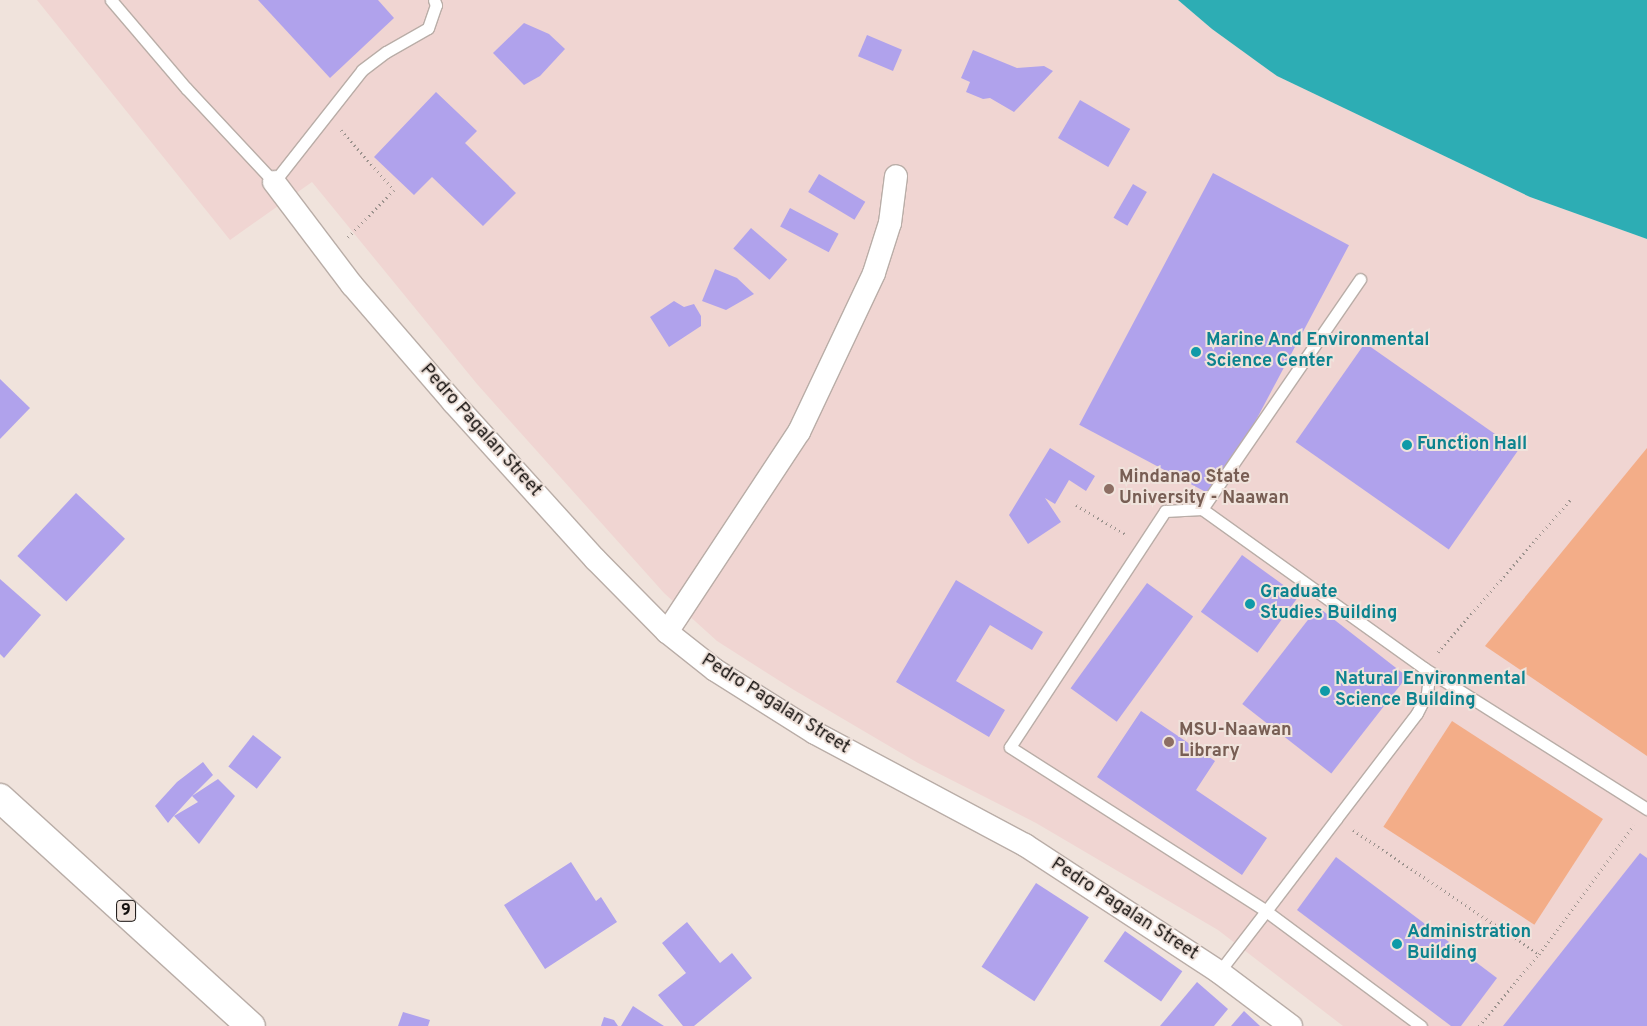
<!DOCTYPE html>
<html>
<head>
<meta charset="utf-8">
<style>
  body { margin:0 }
  #map { position:relative; width:1647px; height:1026px; overflow:hidden; background:#f0e3dc; font-family:Overpass,sans-serif }
  div>[style] { position:absolute }
  .education>* { inset:0; background:#f0d5d2 }
  .green>* { inset:0; background:#f3ad88; transform-origin:0 0 }
  .water>* { inset:0; background:#2dadb4 }
  .building>* { inset:0; background:#b0a2ec; transform-origin:0 0 }
  .path>* { height:3px; margin-top:-1.5px; transform-origin:0; background:repeating-linear-gradient(90deg,#9b928d 0 1px,transparent 0 5px) }
  .roads { filter:drop-shadow(1px 0 #b9ada7) drop-shadow(-1px 0 #b9ada7) drop-shadow(0 1px #b9ada7) drop-shadow(0 -1px #b9ada7) }
  .lane>* { height:11px; margin:-5.5px; padding:0 5.5px; transform-origin:5.5px; border-radius:5.5px; background:#fff }
  .street>* { height:22px; margin:-11px; padding:0 11px; transform-origin:11px; border-radius:11px; background:#fff }
  .highway>* { height:28px; margin:-14px; padding:0 14px; transform-origin:14px; border-radius:14px; background:#fff }
  .dots>* { width:14px; height:14px; translate:-50% -50%; box-sizing:border-box; border:2px solid #f0e3dc; border-radius:50% }
  span { translate:-50% -50%; white-space:nowrap; text-align:center; line-height:1.15; -webkit-text-stroke:4px #f0e3dc; paint-order:stroke }
  .shield-label span { padding:1px 4px; background:#f0e3dc; border:1px solid; border-radius:4px; -webkit-text-stroke-width:0 }
  .shield-label { font-size:16px; color:#14100e; font-weight:700 }
  .culture-label { font-size:18px; color:#0d838f; font-weight:700 }
  .left { translate:0 -50%; text-align:left }
  .street-label { font-size:18px; color:#14100e }
  .education-label { font-size:18px; color:#785e54; font-weight:700 }
</style>
</head>
<body>
<div id="map">
  <div class="education">
    <div style="clip-path:polygon(37px 0,1178px 0,1212px 29px,1277px 76px,1530px 197px,1647px 239px,1647px 1026px,1343px 1026px,1218px 930px,1036px 823px,918px 763px,794px 690px,717px 641px,664px 593px,477px 384px,312px 182px,230px 240px)"></div>
  </div>
  <div class="green">
    <div style="clip-path:polygon(1647px 448px,1647px 756px,1485px 646px)"></div>
    <div style="left:1452px;top:721px;width:180px;height:126px;rotate:33deg"></div>
  </div>
  <div class="water">
    <div style="clip-path:polygon(1178px 0,1647px 0,1647px 239px,1530px 197px,1277px 76px,1212px 29px)"></div>
  </div>
  <div class="building">
    <div style="clip-path:polygon(258px 0,378px 0,394px 18px,330px 78px)"></div>
    <div style="clip-path:polygon(524px 23px,549px 34px,565px 49px,540px 76px,524px 85px,493px 53px)"></div>
    <div style="left:867px;top:35px;width:38px;height:23px;rotate:23deg"></div>
    <div style="clip-path:polygon(973px 50px,1017px 68px,1044px 66px,1053px 71px,1014px 112px,990px 98px,983px 99px,966px 92px,970px 82px,961px 78px)"></div>
    <div style="clip-path:polygon(436px 92px,477px 131px,465px 143px,516px 193px,483px 226px,432px 177px,414px 195px,374px 157px)"></div>
    <div style="left:1080px;top:100px;width:58px;height:44px;rotate:30deg"></div>
    <div style="left:1213px;top:173px;width:154px;height:285px;rotate:28deg"></div>
    <div style="left:819px;top:174px;width:54px;height:21px;rotate:31deg"></div>
    <div style="left:1133px;top:184px;width:16px;height:39px;rotate:30deg"></div>
    <div style="left:790px;top:208px;width:55px;height:21px;rotate:28deg"></div>
    <div style="left:751px;top:228px;width:48px;height:27px;rotate:41deg"></div>
    <div style="clip-path:polygon(715px 269px,737px 278px,754px 294px,726px 310px,702px 301px)"></div>
    <div style="clip-path:polygon(674px 301px,684px 307px,694px 304px,701px 316px,701px 326px,669px 347px,650px 317px)"></div>
    <div style="left:1365px;top:343px;width:187px;height:121px;rotate:35deg"></div>
    <div style="clip-path:polygon(0 379px,30px 408px,0 439px)"></div>
    <div style="clip-path:polygon(1050px 448px,1095px 476px,1086px 491px,1069px 480px,1055px 504px,1045px 498px,1061px 522px,1028px 544px,1009px 515px)"></div>
    <div style="left:76px;top:493px;width:67px;height:86px;rotate:43deg"></div>
    <div style="left:1242px;top:555px;width:70px;height:70px;rotate:36deg"></div>
    <div style="clip-path:polygon(0 579px,41px 615px,4px 658px,0 654px)"></div>
    <div style="clip-path:polygon(956px 580px,1043px 632px,1032px 650px,990px 625px,956px 681px,1005px 710px,989px 737px,896px 682px)"></div>
    <div style="left:1147px;top:583px;width:57px;height:130px;rotate:36deg"></div>
    <div style="left:1318px;top:607px;width:113px;height:123px;rotate:38deg"></div>
    <div style="clip-path:polygon(1141px 711px,1215px 761px,1196px 790px,1267px 838px,1242px 875px,1097px 777px)"></div>
    <div style="left:253px;top:735px;width:36px;height:40px;rotate:38deg"></div>
    <div style="clip-path:polygon(203px 762px,213px 775px,192px 796px,218px 779px,235px 796px,199px 844px,174px 816px,198px 802px,192px 796px,172px 818px,168px 823px,155px 806px,177px 782px)"></div>
    <div style="clip-path:polygon(1640px 853px,1647px 858px,1647px 1026px,1503px 1026px)"></div>
    <div style="clip-path:polygon(1336px 857px,1497px 978px,1461px 1026px,1451px 1026px,1297px 910px)"></div>
    <div style="clip-path:polygon(571px 862px,596px 901px,601px 897px,617px 922px,545px 969px,504px 905px)"></div>
    <div style="left:1036px;top:883px;width:63px;height:100px;rotate:33deg"></div>
    <div style="clip-path:polygon(687px 922px,720px 963px,732px 953px,752px 978px,694px 1026px,683px 1026px,658px 995px,686px 973px,662px 943px)"></div>
    <div style="left:1125px;top:931px;width:70px;height:37px;rotate:35deg"></div>
    <div style="clip-path:polygon(1197px 982px,1228px 1009px,1214px 1026px,1160px 1026px)"></div>
    <div style="clip-path:polygon(633px 1006px,664px 1026px,621px 1026px)"></div>
    <div style="clip-path:polygon(1244px 1011px,1260px 1026px,1231px 1026px)"></div>
    <div style="clip-path:polygon(403px 1012px,430px 1020px,428px 1026px,398px 1026px)"></div>
    <div style="clip-path:polygon(604px 1017px,614px 1020px,618px 1026px,601px 1026px)"></div>
  </div>
  <div class="path">
    <div style="left:341px;top:130px;width:80px;rotate:48.5deg"></div>
    <div style="left:394px;top:190px;width:66px;rotate:134.4deg"></div>
    <div style="left:1076px;top:505px;width:57px;rotate:30.6deg"></div>
    <div style="left:1438px;top:652px;width:204px;rotate:-49deg"></div>
    <div style="left:1353px;top:830px;width:224px;rotate:33.7deg"></div>
    <div style="left:1539px;top:954px;width:160px;rotate:-53.6deg"></div>
    <div style="left:1479px;top:1026px;width:94px;rotate:-50.2deg"></div>
  </div>
  <div class="roads">
    <div class="lane">
      <div style="left:111px;top:0;width:116px;rotate:49.6deg"></div>
      <div style="left:186px;top:88px;width:129px;rotate:46.9deg"></div>
      <div style="left:274px;top:182px;width:142px;rotate:-51.8deg"></div>
      <div style="left:362px;top:70px;width:30px;rotate:-37deg"></div>
      <div style="left:386px;top:52px;width:48px;rotate:-29.7deg"></div>
      <div style="left:428px;top:28px;width:24px;rotate:-71deg"></div>
      <div style="left:436px;top:5px;width:5px;rotate:-112deg"></div>
      <div style="left:1202px;top:509px;width:279px;rotate:-55.5deg"></div>
      <div style="left:1424px;top:668px;width:264px;rotate:32.3deg"></div>
      <div style="left:1219px;top:972px;width:77px;rotate:-52.4deg"></div>
      <div style="left:1266px;top:911px;width:116px;rotate:-52.7deg"></div>
      <div style="left:1336px;top:819px;width:133px;rotate:-52.6deg"></div>
      <div style="left:1417px;top:713px;width:22px;rotate:-63deg"></div>
      <div style="left:1427px;top:693px;width:16px;rotate:-83deg"></div>
      <div style="left:1429px;top:677px;width:10px;rotate:-119deg"></div>
      <div style="left:1424px;top:668px;width:273px;rotate:-144.4deg"></div>
      <div style="left:1202px;top:509px;width:37px;rotate:177deg"></div>
      <div style="left:1165px;top:511px;width:282px;rotate:123.3deg"></div>
      <div style="left:1010px;top:747px;width:304px;rotate:32.6deg"></div>
      <div style="left:1266px;top:911px;width:193px;rotate:36.6deg"></div>
    </div>
    <div class="street">
      <div style="left:274px;top:182px;width:129px;rotate:52.9deg"></div>
      <div style="left:352px;top:285px;width:155px;rotate:49.2deg"></div>
      <div style="left:453px;top:402px;width:212px;rotate:47.9deg"></div>
      <div style="left:595px;top:559px;width:103px;rotate:45.4deg"></div>
      <div style="left:667px;top:632px;width:61px;rotate:38.4deg"></div>
      <div style="left:715px;top:670px;width:118px;rotate:32.2deg"></div>
      <div style="left:815px;top:733px;width:238px;rotate:28.1deg"></div>
      <div style="left:1025px;top:845px;width:232px;rotate:33.2deg"></div>
      <div style="left:1219px;top:972px;width:90px;rotate:36.9deg"></div>
      <div style="left:667px;top:632px;width:240px;rotate:-56.6deg"></div>
      <div style="left:799px;top:432px;width:176px;rotate:-64.7deg"></div>
      <div style="left:874px;top:273px;width:52px;rotate:-72.3deg"></div>
      <div style="left:890px;top:223px;width:47px;rotate:-82.7deg"></div>
    </div>
    <div class="highway">
      <div style="left:0;top:798px;width:339px;rotate:42.3deg"></div>
    </div>
  </div>
  <div class="dots">
    <div style="left:1196px;top:352px;background:#0f9aa8"></div>
    <div style="left:1407px;top:445px;background:#0f9aa8"></div>
    <div style="left:1109px;top:489px;background:#8d6e63"></div>
    <div style="left:1250px;top:604px;background:#0f9aa8"></div>
    <div style="left:1325px;top:691px;background:#0f9aa8"></div>
    <div style="left:1169px;top:742px;background:#8d6e63"></div>
    <div style="left:1397px;top:944px;background:#0f9aa8"></div>
  </div>
  <div class="shield-label">
    <span style="left:126px;top:911px">9</span>
  </div>
  <div class="culture-label">
    <span class="left" style="left:1206px;top:352px">Marine And Environmental<br>Science Center</span>
    <span class="left" style="left:1417px;top:445px">Function Hall</span>
    <span class="left" style="left:1260px;top:604px">Graduate<br>Studies Building</span>
    <span class="left" style="left:1335px;top:691px">Natural Environmental<br>Science Building</span>
    <span class="left" style="left:1407px;top:944px">Administration<br>Building</span>
  </div>
  <div class="street-label">
    <span style="left:480px;top:431px;rotate:48deg">Pedro Pagalan Street</span>
    <span style="left:775px;top:705px;rotate:32deg">Pedro Pagalan Street</span>
    <span style="left:1124px;top:910px;rotate:33deg">Pedro Pagalan Street</span>
  </div>
  <div class="education-label">
    <span class="left" style="left:1119px;top:489px">Mindanao State<br>University - Naawan</span>
    <span class="left" style="left:1179px;top:742px">MSU-Naawan<br>Library</span>
  </div>
</div>
</body>
</html>
